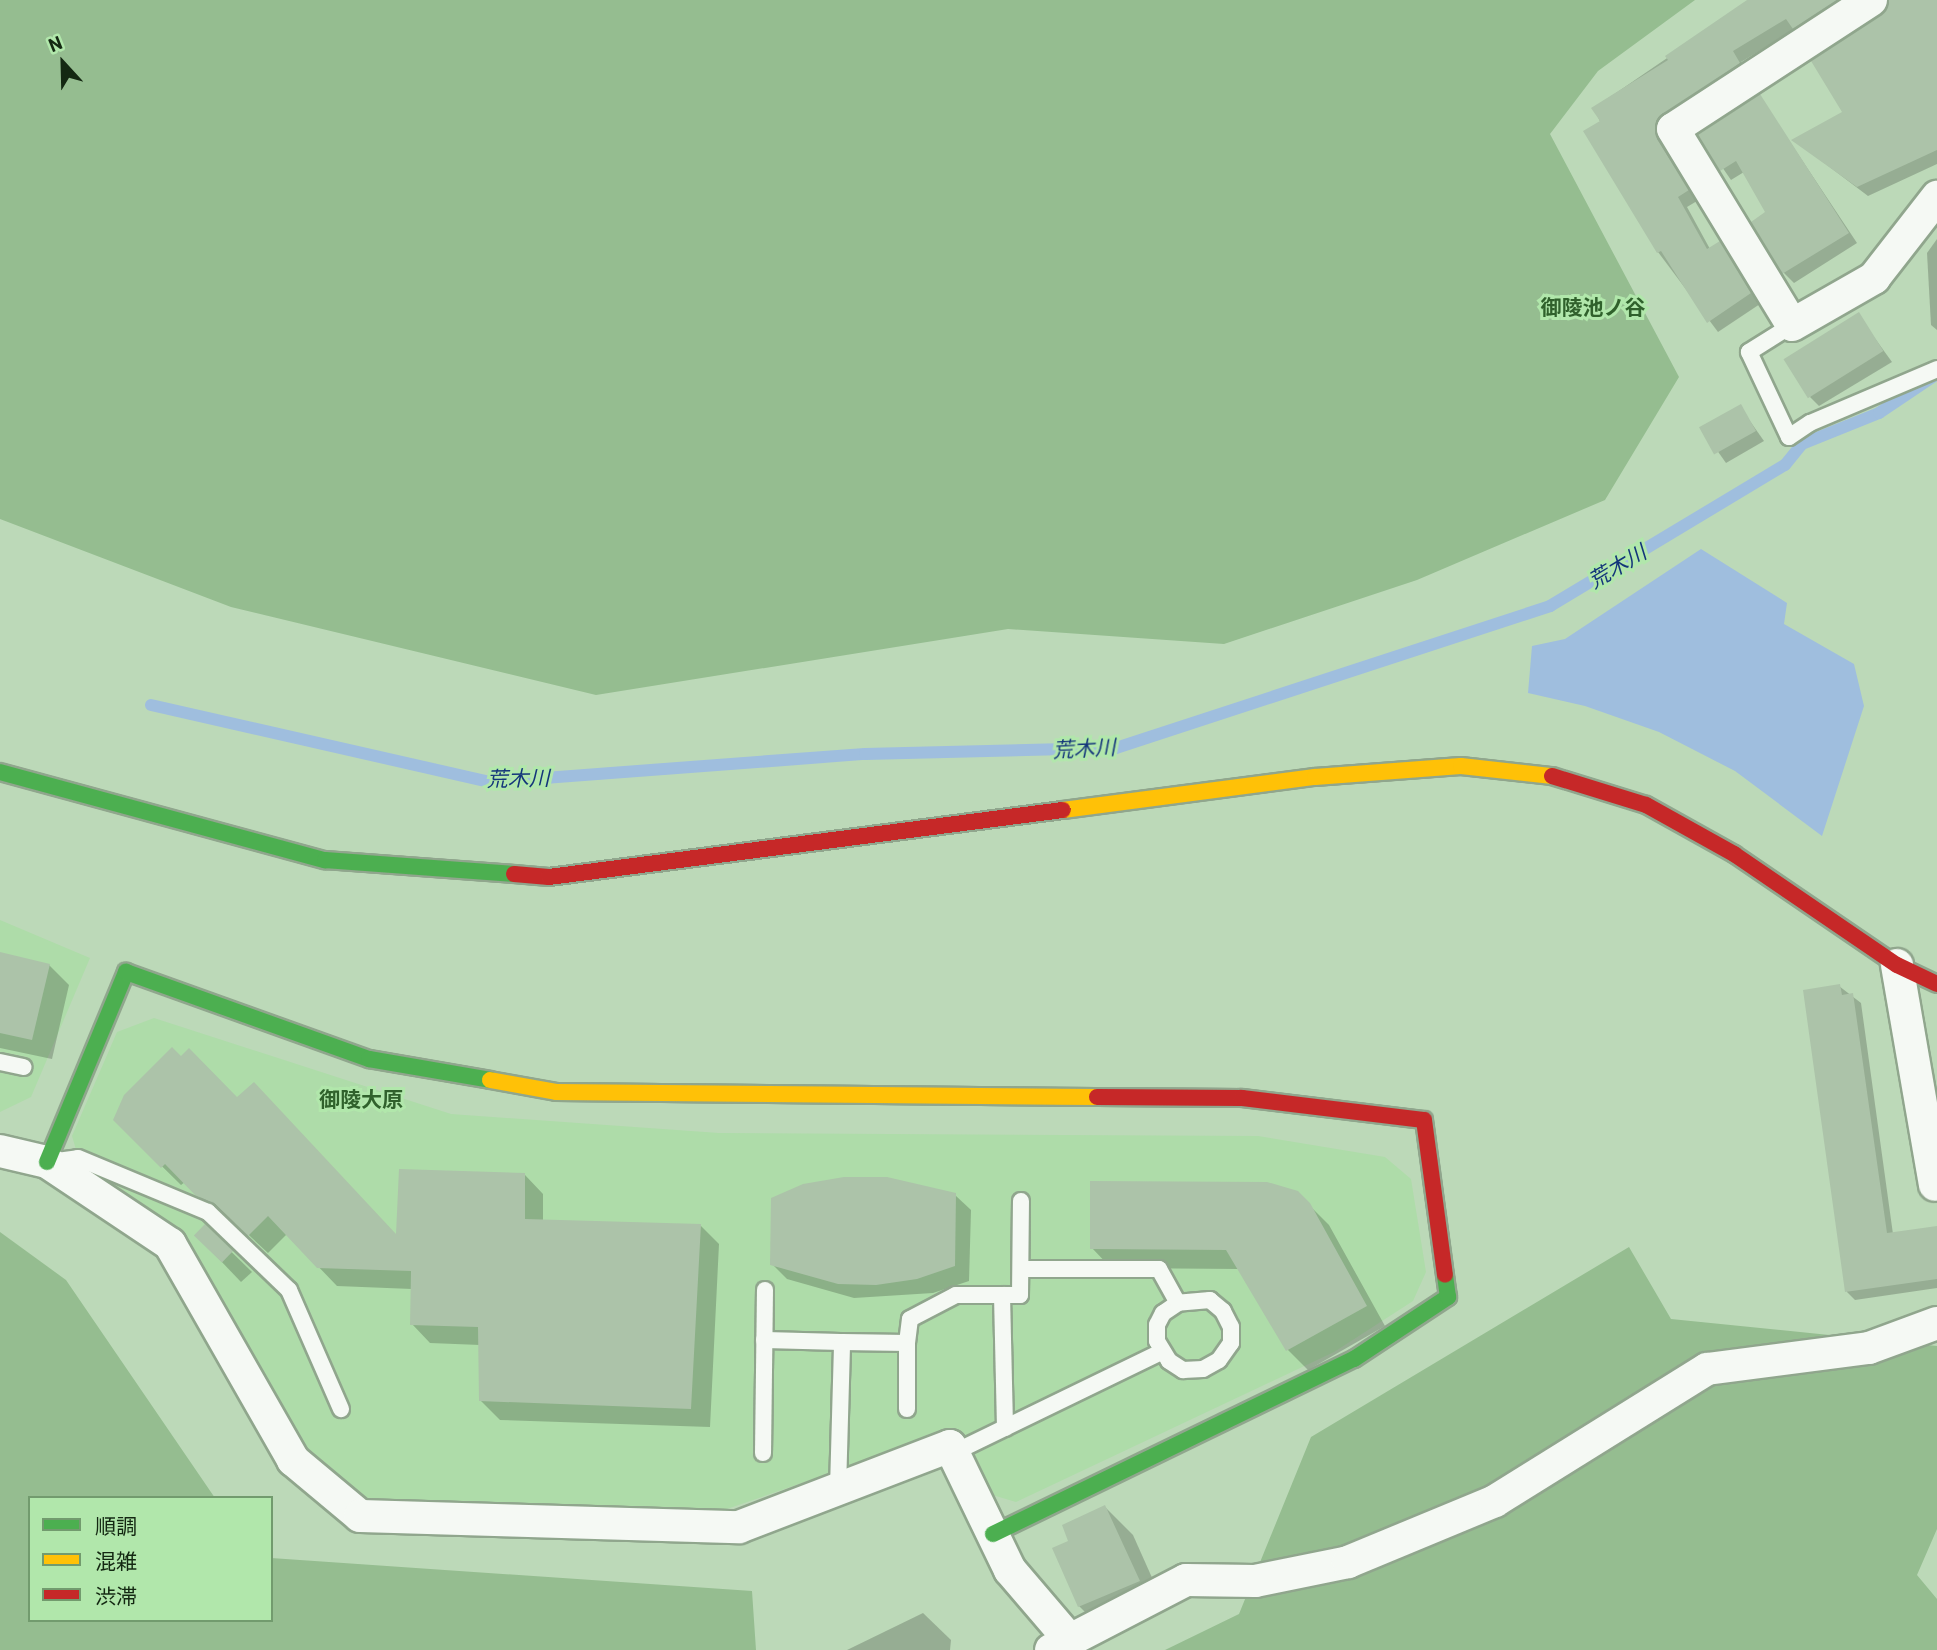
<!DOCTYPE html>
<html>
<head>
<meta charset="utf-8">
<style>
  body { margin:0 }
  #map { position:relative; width:1937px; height:1650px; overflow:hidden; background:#bcd9b8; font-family:Barlow,"Noto Sans JP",sans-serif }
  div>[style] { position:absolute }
  .built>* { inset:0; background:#aedca9 }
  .forest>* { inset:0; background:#95bd90 }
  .water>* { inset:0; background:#9fbede }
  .shadow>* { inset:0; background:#0003 }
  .stream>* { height:12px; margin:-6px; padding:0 6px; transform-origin:6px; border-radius:6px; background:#9fbede }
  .building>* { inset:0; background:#acc3a9; transform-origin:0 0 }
  .roads { filter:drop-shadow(2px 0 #90a68d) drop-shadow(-2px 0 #90a68d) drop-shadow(0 2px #90a68d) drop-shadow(0 -2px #90a68d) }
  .lane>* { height:16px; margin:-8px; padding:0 8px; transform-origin:8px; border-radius:8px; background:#f5f9f4 }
  .street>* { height:32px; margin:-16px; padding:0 16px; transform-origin:16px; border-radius:16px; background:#f5f9f4 }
  .fast>* { height:16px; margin:-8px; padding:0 8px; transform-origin:8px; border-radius:8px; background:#4caf50 }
  .slow>* { height:16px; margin:-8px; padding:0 8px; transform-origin:8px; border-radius:8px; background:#ffc107 }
  .jam>* { height:16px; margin:-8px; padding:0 8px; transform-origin:8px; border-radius:8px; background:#c62828 }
  span { translate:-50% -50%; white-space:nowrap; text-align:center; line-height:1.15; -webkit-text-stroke:6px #b1e7ab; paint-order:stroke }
  .neighbourhood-label { font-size:21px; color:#30612c; font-weight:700 }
  .water-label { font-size:21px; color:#13357a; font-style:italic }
  .legend { position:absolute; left:28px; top:1496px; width:245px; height:126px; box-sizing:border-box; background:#b1e7ab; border:2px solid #729b6e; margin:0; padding:9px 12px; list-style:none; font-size:21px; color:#142812 }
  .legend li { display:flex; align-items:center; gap:14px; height:35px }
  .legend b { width:35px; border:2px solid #729b6e }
  .north { position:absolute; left:28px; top:28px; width:70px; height:70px; -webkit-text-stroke:5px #b1e7ab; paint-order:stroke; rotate:338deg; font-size:19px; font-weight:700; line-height:28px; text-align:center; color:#142812 }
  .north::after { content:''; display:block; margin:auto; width:24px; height:32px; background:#142812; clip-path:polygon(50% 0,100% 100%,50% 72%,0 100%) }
</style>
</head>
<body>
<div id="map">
  <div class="built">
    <div style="clip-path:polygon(0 920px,90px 958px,31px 1097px,0 1112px)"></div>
    <div style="clip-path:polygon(154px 1018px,451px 1114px,719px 1133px,1258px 1136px,1385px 1157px,1411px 1179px,1426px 1272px,1413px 1301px,1334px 1352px,1016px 1502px,989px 1494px,956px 1430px,718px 1512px,362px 1500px,311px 1461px,186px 1239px,82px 1170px,72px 1136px,117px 1032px)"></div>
  </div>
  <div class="forest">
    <div style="clip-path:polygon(0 0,1695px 0,1598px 71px,1550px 134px,1679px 377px,1605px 500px,1417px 580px,1224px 644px,1008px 629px,596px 695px,231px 607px,0 519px)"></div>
    <div style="clip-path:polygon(0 1232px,66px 1280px,215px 1498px,30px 1498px,30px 1620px,271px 1620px,271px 1558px,752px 1591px,756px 1650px,0 1650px)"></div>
    <div style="clip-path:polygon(1629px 1247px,1671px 1319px,1937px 1346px,1937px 1529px,1917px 1575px,1937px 1599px,1937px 1650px,1165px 1650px,1239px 1614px,1311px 1437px)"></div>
  </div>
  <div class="water">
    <div style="clip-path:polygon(1701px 549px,1787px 603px,1784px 624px,1854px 664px,1864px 706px,1822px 836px,1735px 771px,1659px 732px,1585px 706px,1528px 693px,1532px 646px,1565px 639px)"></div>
  </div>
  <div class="shadow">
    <div style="clip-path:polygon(1752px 0,1864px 0,1804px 38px,1795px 29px,1741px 62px,1749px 74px,1666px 131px,1667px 150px,1697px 201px,1687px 207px,1710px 249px,1719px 243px,1729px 253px,1760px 304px,1718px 332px,1658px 252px,1594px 108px)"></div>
    <div style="clip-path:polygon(1920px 0,1937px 0,1937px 164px,1868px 196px,1794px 140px,1844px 113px)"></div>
    <div style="clip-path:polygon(1760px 97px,1857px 243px,1794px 283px,1784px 273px,1768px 213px,1744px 172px,1731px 180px,1700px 135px)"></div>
    <div style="clip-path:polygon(1937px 239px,1937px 330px,1931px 325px,1927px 253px)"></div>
    <div style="clip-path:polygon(1858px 315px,1892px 362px,1819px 406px,1810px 397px)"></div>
    <div style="clip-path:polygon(1740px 407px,1764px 441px,1726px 463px,1702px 429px)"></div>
    <div style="clip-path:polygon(0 954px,49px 965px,69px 985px,52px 1059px,0 1048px)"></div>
    <div style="clip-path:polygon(1839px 986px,1861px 1003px,1893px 1234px,1937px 1228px,1937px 1288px,1855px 1300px,1847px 1292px)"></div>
    <div style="clip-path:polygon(237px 1099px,398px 1237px,525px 1175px,543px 1194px,543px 1221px,700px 1225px,719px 1244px,710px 1427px,500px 1420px,481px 1401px,480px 1345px,430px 1343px,412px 1324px,412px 1289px,337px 1286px,287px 1234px,268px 1253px,236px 1223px,216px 1213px,185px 1182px,181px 1185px,115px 1120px)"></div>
    <div style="clip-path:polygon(1297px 1193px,1329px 1225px,1385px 1326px,1308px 1370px,1288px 1350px,1239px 1269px,1111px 1268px,1092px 1248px)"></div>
    <div style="clip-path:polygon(955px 1195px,971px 1210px,969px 1281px,933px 1293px,854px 1298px,787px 1279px,772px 1264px)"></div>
    <div style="clip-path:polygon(205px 1226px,252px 1272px,241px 1282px,196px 1235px)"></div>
    <div style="clip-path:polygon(1105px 1507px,1133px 1535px,1166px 1609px,1107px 1634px,1079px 1606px,1070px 1542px)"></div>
    <div style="clip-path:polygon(923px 1613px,951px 1640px,950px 1650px,847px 1650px)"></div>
  </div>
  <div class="stream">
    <div style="left:151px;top:705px;width:349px;rotate:12.8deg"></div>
    <div style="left:491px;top:782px;width:375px;rotate:-4.3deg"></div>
    <div style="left:865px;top:754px;width:251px;rotate:-1.4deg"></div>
    <div style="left:1116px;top:748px;width:457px;rotate:-18.1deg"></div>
    <div style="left:1550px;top:606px;width:274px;rotate:-31deg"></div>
    <div style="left:1785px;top:465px;width:27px;rotate:-51deg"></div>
    <div style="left:1802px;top:444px;width:83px;rotate:-21.9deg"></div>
    <div style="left:1879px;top:413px;width:70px;rotate:-33.9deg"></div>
  </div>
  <div class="building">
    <div style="clip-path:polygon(1747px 0,1837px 0,1793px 29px,1786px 19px,1733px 51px,1740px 63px,1656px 121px,1657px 139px,1689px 190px,1678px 197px,1707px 249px,1720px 241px,1751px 293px,1707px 323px,1661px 251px,1657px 253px,1583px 131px,1600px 121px,1591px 108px,1668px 60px,1665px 56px)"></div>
    <div style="clip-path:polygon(1889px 0,1937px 0,1937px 150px,1857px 187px,1791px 140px,1842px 112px,1811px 61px,1881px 15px)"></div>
    <div style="clip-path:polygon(1760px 94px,1849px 233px,1782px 274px,1751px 222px,1765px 212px,1736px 161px,1720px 171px,1698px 135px)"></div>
    <div style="left:1859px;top:312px;width:46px;height:89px;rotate:58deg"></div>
    <div style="left:1741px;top:404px;width:31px;height:48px;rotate:61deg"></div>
    <div style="clip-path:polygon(0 952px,50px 964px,32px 1040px,0 1033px)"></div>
    <div style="clip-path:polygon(1840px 984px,1842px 995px,1853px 993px,1887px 1233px,1937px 1226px,1937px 1279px,1845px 1292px,1803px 990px)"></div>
    <div style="clip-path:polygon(172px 1047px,181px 1056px,189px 1048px,237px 1097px,254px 1082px,396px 1234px,399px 1169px,525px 1173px,525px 1219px,701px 1224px,691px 1409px,479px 1401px,478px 1327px,410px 1325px,411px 1271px,317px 1268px,268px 1216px,248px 1236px,215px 1204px,195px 1195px,165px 1164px,161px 1168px,113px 1120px,124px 1095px)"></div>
    <div style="clip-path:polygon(844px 1177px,887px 1177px,956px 1193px,955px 1266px,917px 1279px,876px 1285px,838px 1284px,770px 1265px,771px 1198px,803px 1184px)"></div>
    <div style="clip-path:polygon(1090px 1181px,1267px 1182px,1298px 1191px,1310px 1203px,1367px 1306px,1286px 1351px,1226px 1250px,1090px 1249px)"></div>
    <div style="left:205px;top:1224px;width:39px;height:16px;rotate:44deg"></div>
    <div style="clip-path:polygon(1105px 1505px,1140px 1581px,1078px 1607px,1052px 1548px,1068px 1541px,1062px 1525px)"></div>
  </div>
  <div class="roads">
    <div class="lane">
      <div style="left:1792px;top:325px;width:51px;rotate:147.9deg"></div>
      <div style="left:1749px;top:352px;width:94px;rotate:64.8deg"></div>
      <div style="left:1789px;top:437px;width:25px;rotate:-34deg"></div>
      <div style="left:1810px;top:423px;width:138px;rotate:-23deg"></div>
      <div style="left:0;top:1062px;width:24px;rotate:12deg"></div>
      <div style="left:50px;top:1162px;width:28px;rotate:-8deg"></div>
      <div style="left:78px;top:1158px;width:141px;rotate:22.6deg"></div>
      <div style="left:208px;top:1212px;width:112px;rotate:43.9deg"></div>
      <div style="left:289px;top:1290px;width:130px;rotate:66.4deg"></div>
      <div style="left:1021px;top:1269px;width:138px"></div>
      <div style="left:1159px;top:1269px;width:39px;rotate:61deg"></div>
      <div style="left:1178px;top:1303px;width:18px;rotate:146deg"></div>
      <div style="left:1163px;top:1313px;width:13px;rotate:117deg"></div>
      <div style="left:1157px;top:1325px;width:16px;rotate:90deg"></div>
      <div style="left:1157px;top:1341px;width:23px;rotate:59deg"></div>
      <div style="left:1169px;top:1361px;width:17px;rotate:33deg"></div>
      <div style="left:1183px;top:1370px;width:20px;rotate:-3deg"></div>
      <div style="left:1203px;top:1369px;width:18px;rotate:-29deg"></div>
      <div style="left:1219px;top:1360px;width:21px;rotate:-55deg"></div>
      <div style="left:1231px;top:1343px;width:16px;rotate:-90deg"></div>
      <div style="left:1231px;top:1327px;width:18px;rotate:-117deg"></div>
      <div style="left:1223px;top:1311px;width:17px;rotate:-140deg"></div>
      <div style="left:1210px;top:1300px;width:32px;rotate:175deg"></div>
      <div style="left:1002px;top:1295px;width:133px;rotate:88.7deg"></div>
      <div style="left:764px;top:1340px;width:78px;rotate:1.5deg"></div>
      <div style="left:907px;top:1343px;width:66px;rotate:90deg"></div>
      <div style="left:763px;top:1453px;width:163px;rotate:-89.3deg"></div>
      <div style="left:953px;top:1453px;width:233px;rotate:-25.9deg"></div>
      <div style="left:838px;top:1489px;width:147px;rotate:-88.4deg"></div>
      <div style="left:842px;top:1342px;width:65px;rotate:0.9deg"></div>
      <div style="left:907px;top:1343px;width:24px;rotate:-83deg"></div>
      <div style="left:910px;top:1319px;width:52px;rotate:-27.6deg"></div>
      <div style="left:956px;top:1295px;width:64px"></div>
      <div style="left:1020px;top:1295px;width:94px;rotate:-89.4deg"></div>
    </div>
    <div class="street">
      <div style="left:1871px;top:0;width:236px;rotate:146.9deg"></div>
      <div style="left:1673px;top:129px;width:229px;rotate:58.7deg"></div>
      <div style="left:1792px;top:325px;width:95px;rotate:-29.8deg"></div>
      <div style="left:1874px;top:278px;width:103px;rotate:-52.1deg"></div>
      <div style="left:1897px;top:965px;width:223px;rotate:80.2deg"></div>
      <div style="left:0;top:1151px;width:48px;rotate:13.2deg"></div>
      <div style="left:47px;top:1162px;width:148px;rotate:33.7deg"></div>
      <div style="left:170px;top:1244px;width:249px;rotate:60.3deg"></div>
      <div style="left:293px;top:1460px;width:87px;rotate:39.9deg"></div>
      <div style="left:360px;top:1516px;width:379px;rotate:1.7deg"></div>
      <div style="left:739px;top:1527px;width:226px;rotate:-21deg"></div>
      <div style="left:950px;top:1446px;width:138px;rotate:64.2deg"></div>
      <div style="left:1010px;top:1570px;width:91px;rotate:49.5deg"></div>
      <div style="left:1051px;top:1650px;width:152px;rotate:-27.4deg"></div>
      <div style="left:1186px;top:1580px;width:69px;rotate:0.8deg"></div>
      <div style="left:1255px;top:1581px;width:95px;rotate:-11.5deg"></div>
      <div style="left:1348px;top:1562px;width:159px;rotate:-22.5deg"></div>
      <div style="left:1495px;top:1501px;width:250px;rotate:-31.9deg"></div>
      <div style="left:1707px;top:1369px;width:163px;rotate:-7.4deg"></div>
      <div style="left:1869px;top:1348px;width:72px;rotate:-20.2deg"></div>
    </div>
    <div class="fast">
      <div style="left:0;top:772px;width:337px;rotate:15.2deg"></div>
      <div style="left:325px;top:860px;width:190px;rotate:4.2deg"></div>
      <div style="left:47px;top:1162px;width:206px;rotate:-67.4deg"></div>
      <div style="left:126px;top:972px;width:258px;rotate:19.7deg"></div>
      <div style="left:369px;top:1059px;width:123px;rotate:9.8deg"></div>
      <div style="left:993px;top:1534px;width:401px;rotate:-25.9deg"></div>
      <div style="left:1354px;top:1359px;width:113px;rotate:-33.4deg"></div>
      <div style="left:1448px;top:1297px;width:22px;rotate:-98deg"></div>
    </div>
    <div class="slow">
      <div style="left:1063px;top:810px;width:254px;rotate:-7.5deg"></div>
      <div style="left:1315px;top:777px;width:146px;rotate:-4.3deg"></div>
      <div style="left:1461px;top:766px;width:92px;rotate:6.3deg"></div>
      <div style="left:490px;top:1080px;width:67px;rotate:10.3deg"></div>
      <div style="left:556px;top:1092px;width:541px;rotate:0.53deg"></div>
    </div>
    <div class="jam">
      <div style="left:1552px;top:776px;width:98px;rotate:17.1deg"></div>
      <div style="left:1646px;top:805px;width:101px;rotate:29.1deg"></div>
      <div style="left:1734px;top:854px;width:197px;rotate:34.3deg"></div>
      <div style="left:1897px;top:965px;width:44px;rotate:25.4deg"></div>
      <div style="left:514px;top:874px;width:35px;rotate:5deg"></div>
      <div style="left:549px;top:877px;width:518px;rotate:-7.43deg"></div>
      <div style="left:1097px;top:1097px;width:145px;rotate:0.4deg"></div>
      <div style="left:1242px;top:1098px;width:183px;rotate:6.9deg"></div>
      <div style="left:1424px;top:1120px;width:156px;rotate:82.3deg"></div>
    </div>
  </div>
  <div class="neighbourhood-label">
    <span style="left:1593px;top:307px">御陵池ノ谷</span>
    <span style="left:361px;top:1099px">御陵大原</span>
  </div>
  <div class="water-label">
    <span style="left:1617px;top:566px;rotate:-31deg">荒木川</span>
    <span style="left:1084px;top:748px;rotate:-3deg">荒木川</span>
    <span style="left:518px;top:778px;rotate:-1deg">荒木川</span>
  </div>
  <ul class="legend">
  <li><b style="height:9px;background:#4caf50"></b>順調</li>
  <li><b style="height:9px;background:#ffc107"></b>混雑</li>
  <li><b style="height:9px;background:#c62828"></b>渋滞</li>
  </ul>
  <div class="north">N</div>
</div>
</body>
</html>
